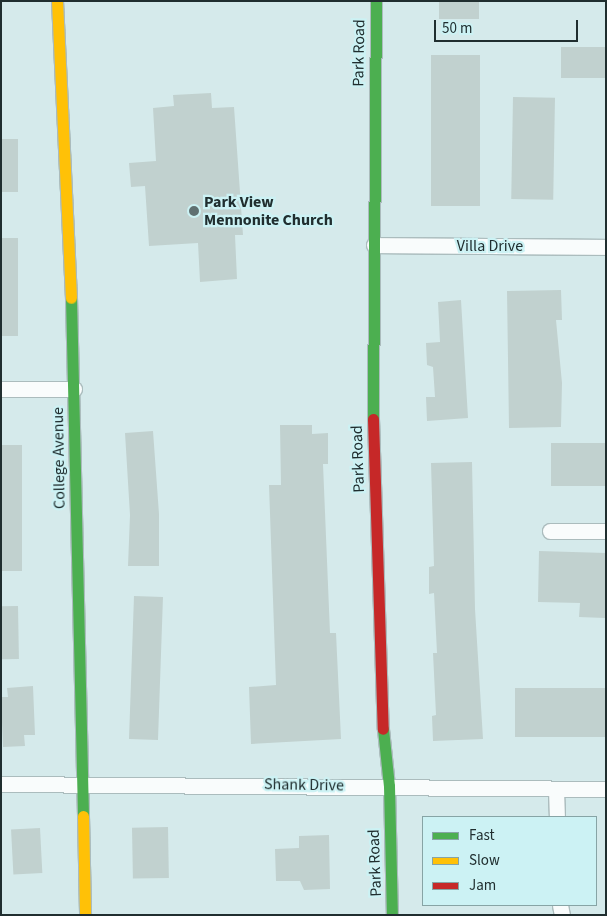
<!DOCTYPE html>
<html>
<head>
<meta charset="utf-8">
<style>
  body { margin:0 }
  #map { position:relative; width:607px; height:916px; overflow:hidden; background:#d5eaeb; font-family:"Source Sans 3",sans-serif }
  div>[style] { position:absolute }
  .building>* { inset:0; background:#c1d1cf; transform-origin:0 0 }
  .roads { filter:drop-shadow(1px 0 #abbcbd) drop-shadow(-1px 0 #abbcbd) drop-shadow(0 1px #abbcbd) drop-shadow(0 -1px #abbcbd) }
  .street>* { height:15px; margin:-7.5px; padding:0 7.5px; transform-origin:7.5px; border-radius:7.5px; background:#f9fcfc }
  .fast>* { height:11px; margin:-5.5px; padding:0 5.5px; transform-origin:5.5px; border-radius:5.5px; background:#4caf50 }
  .slow>* { height:11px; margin:-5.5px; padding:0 5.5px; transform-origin:5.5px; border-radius:5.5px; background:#ffc107 }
  .jam>* { height:11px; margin:-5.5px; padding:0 5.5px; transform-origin:5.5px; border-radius:5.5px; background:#c62828 }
  .dots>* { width:14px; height:14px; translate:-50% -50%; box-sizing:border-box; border:2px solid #ccf2f4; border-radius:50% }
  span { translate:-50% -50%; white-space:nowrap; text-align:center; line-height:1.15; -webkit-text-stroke:4.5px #ccf2f4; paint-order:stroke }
  .street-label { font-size:16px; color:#202e2f }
  .poi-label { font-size:16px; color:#202e2f; font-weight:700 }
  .left { translate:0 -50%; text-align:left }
  .frame { position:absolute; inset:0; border:2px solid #202e2f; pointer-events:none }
  .legend { position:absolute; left:422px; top:816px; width:175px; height:90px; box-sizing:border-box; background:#ccf2f4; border:1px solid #87a4a5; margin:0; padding:6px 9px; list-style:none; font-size:15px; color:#202e2f }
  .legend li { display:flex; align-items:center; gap:10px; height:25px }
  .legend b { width:25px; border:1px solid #87a4a5 }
  .scale { position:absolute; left:434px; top:20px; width:144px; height:22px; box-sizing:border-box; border:2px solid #202e2f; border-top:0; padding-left:6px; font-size:15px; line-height:18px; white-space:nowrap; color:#202e2f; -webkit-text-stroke:4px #ccf2f4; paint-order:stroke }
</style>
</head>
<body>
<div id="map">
  <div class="building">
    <div style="left:439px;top:1px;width:40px;height:18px"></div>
    <div style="left:561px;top:47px;width:45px;height:31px"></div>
    <div style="left:431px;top:55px;width:49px;height:151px"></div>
    <div style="clip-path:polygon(211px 93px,212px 108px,234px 107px,243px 235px,235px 235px,237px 279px,200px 282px,198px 243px,149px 246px,145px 186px,131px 187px,129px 163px,156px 161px,153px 108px,174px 106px,173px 95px)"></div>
    <div style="left:513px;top:97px;width:42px;height:102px;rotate:1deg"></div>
    <div style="left:1px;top:139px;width:17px;height:53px"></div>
    <div style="left:1px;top:238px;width:17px;height:98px"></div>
    <div style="clip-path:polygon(561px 290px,562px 320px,556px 320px,562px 383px,561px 427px,509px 428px,507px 291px)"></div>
    <div style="clip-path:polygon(461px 300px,468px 418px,427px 421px,426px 397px,435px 397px,433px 367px,427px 365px,426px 343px,440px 342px,438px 302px)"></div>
    <div style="clip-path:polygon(280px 425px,312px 425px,312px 434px,328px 433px,328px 464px,323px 464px,330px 633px,336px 633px,341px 739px,251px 744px,249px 687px,276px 685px,269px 485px,281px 485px)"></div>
    <div style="clip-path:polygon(153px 431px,159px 514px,159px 566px,128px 566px,130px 515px,125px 433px)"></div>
    <div style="left:551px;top:443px;width:55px;height:43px"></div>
    <div style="left:1px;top:445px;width:21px;height:126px"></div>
    <div style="clip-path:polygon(472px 462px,475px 609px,483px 739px,433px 741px,432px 716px,436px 715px,433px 653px,437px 653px,434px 593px,429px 594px,429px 567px,434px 566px,431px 463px)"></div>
    <div style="clip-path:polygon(539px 551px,606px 553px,605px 618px,579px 617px,580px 603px,538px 602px)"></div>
    <div style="left:134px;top:596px;width:29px;height:143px;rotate:2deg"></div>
    <div style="left:18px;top:606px;width:53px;height:17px;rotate:89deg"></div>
    <div style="clip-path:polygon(33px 686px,35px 735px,24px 735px,25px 746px,3px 747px,1px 697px,8px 697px,7px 688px)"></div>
    <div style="left:606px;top:688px;width:49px;height:91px;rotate:90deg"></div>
    <div style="left:168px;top:827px;width:51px;height:36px;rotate:89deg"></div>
    <div style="left:40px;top:828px;width:45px;height:29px;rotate:87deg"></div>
    <div style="clip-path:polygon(329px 835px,330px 889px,304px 890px,300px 881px,276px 881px,275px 849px,299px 848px,299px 836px)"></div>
  </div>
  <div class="roads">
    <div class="street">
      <div style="left:374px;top:245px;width:232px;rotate:0.5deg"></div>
      <div style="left:1px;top:389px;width:73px"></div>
      <div style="left:550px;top:531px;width:56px"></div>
      <div style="left:1px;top:784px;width:605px;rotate:0.47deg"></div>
      <div style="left:556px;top:790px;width:27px;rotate:88deg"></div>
      <div style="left:560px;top:905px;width:10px;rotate:79deg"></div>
    </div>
    <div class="fast">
      <div style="left:71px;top:298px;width:518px;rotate:88.67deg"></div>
      <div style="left:373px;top:419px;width:418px;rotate:-89.6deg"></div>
      <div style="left:383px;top:729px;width:57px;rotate:84deg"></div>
      <div style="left:389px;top:786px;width:129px;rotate:88.7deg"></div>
    </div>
    <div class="slow">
      <div style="left:57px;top:1px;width:297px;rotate:87.3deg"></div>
      <div style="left:83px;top:816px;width:99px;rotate:88.8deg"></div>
    </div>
    <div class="jam">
      <div style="left:373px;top:419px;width:310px;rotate:88.2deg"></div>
    </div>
  </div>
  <div class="dots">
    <div style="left:194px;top:211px;background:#5f7071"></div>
  </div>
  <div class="street-label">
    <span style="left:359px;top:53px;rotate:-89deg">Park Road</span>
    <span style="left:490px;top:246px">Villa Drive</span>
    <span style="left:59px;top:458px;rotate:-91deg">College Avenue</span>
    <span style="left:358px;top:459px;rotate:-92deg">Park Road</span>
    <span style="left:304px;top:785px;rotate:1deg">Shank Drive</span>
    <span style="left:375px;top:863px;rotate:-92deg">Park Road</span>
  </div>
  <div class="poi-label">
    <span class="left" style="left:204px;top:211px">Park View<br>Mennonite Church</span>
  </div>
  <div class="frame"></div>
  <ul class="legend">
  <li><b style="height:6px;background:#4caf50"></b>Fast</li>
  <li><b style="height:6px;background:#ffc107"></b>Slow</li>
  <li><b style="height:6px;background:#c62828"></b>Jam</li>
  </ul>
  <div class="scale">50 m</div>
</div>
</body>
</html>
